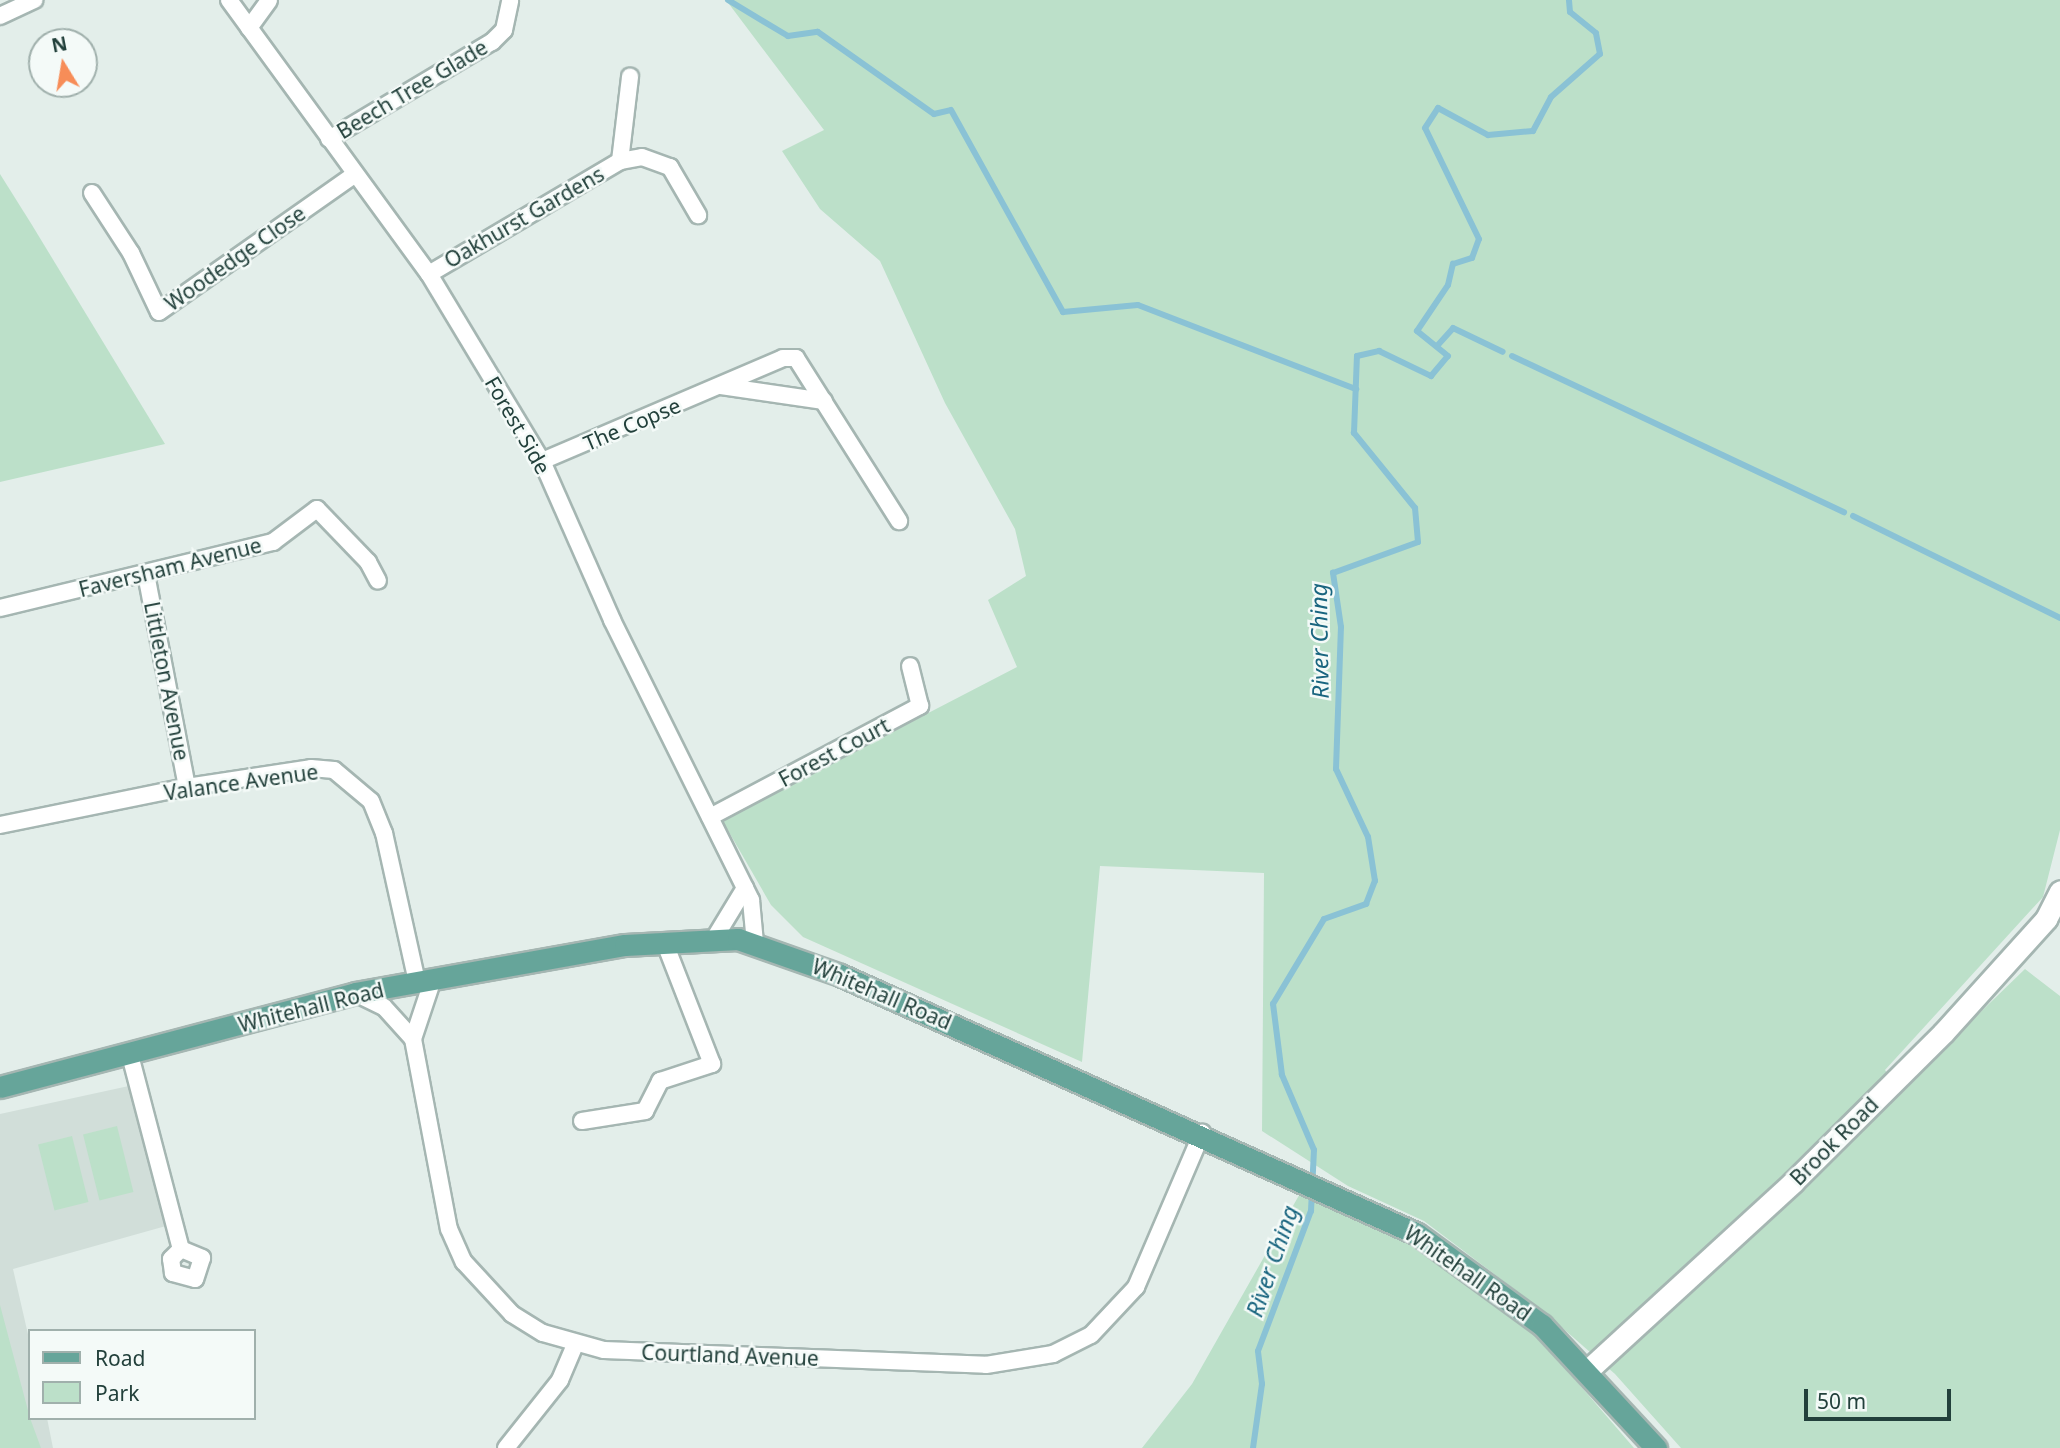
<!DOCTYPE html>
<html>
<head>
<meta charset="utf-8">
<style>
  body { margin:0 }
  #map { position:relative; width:2060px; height:1448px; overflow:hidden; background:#e3eeea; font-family:"Noto Sans",sans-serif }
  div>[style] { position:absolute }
  .built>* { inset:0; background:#d1ded9 }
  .green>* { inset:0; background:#bce0c9; transform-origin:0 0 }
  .stream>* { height:6px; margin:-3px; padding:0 3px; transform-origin:3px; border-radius:3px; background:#8ac2d5 }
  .roads { filter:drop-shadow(2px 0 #a5b6b2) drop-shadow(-2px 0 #a5b6b2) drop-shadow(0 2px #a5b6b2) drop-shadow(0 -2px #a5b6b2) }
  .street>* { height:16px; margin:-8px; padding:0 8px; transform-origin:8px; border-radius:8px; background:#fff }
  .secondary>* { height:21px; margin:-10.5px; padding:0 10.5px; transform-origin:10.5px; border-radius:10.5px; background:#fff }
  .primary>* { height:21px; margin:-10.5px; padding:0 10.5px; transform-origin:10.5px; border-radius:10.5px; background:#66a59a }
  span { translate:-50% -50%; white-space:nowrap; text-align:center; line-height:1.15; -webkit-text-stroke:5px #f4faf8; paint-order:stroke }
  .street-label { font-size:21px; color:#22403b }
  .water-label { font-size:23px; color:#19657f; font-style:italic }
  .legend { position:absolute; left:28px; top:1329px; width:228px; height:91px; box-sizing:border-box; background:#f4faf8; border:2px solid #a0b0ac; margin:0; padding:9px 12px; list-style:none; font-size:21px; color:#22403b }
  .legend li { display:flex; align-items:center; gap:14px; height:35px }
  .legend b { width:35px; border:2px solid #a0b0ac }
  .north { position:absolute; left:28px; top:28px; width:70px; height:70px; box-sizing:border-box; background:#f4faf8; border:2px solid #a0b0ac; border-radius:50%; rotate:349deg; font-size:19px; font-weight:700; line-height:28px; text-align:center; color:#22403b }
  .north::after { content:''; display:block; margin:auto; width:24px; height:32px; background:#f78d58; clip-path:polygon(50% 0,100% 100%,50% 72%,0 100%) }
  .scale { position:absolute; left:1804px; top:1389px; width:147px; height:32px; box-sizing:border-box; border:4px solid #22403b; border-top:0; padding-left:9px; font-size:21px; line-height:24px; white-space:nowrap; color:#22403b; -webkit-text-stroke:5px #f4faf8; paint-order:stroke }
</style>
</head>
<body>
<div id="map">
  <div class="built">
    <div style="clip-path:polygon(138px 1084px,173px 1224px,13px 1269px,30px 1343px,30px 1418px,47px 1418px,53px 1448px,0 1448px,0 1114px)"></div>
  </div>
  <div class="green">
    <div style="clip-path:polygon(726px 0,2060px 0,2060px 830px,2043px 897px,1885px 1070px,1900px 1090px,2025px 969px,2060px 996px,2060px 1448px,1681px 1448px,1615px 1374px,1542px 1310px,1424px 1221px,1348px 1186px,1262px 1131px,1264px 873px,1100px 866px,1082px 1062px,803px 937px,771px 905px,722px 820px,1017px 667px,988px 600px,1026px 576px,1015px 529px,945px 403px,880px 261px,820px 209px,782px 151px,824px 130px)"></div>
    <div style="clip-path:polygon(0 174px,32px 225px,165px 444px,0 482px)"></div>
    <div style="left:117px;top:1126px;width:68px;height:35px;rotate:76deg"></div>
    <div style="left:72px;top:1136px;width:68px;height:35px;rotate:76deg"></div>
    <div style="clip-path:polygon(1302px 1190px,1399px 1231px,1528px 1325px,1634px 1448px,1142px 1448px,1192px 1384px)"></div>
    <div style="clip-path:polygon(0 1305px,30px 1418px,41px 1448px,0 1448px)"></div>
  </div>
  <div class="stream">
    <div style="left:728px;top:0;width:70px;rotate:31deg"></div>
    <div style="left:788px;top:36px;width:30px;rotate:-8deg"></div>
    <div style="left:818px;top:32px;width:142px;rotate:35.3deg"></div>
    <div style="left:934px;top:114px;width:17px;rotate:-13deg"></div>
    <div style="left:951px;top:110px;width:231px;rotate:61deg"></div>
    <div style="left:1063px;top:312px;width:75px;rotate:-5.3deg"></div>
    <div style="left:1138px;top:305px;width:234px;rotate:21.1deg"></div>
    <div style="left:1437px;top:346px;width:24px;rotate:-48deg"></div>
    <div style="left:1453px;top:328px;width:55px;rotate:25.6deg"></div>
    <div style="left:1512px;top:356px;width:367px;rotate:25.2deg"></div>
    <div style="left:1853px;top:516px;width:231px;rotate:26.2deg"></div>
    <div style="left:1253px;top:1448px;width:65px;rotate:-82deg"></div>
    <div style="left:1262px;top:1384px;width:33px;rotate:-97deg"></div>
    <div style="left:1258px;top:1351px;width:150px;rotate:-69.3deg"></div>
    <div style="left:1311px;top:1211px;width:61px;rotate:-87.2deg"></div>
    <div style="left:1314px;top:1150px;width:82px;rotate:-113.1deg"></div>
    <div style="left:1282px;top:1075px;width:72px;rotate:-97.2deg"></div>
    <div style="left:1273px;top:1004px;width:99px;rotate:-59deg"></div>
    <div style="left:1324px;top:919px;width:45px;rotate:-19.7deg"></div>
    <div style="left:1366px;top:904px;width:25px;rotate:-69deg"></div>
    <div style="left:1375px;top:881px;width:45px;rotate:-99deg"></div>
    <div style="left:1368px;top:837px;width:75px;rotate:-115.2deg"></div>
    <div style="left:1336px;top:769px;width:142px;rotate:-88deg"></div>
    <div style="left:1341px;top:627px;width:55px;rotate:-98.4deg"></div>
    <div style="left:1333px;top:573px;width:90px;rotate:-20deg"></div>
    <div style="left:1418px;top:542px;width:34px;rotate:-95deg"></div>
    <div style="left:1415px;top:508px;width:97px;rotate:-129.1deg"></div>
    <div style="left:1354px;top:433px;width:77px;rotate:-87.8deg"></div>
    <div style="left:1357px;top:356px;width:23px;rotate:-13deg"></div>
    <div style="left:1379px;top:351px;width:58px;rotate:25.7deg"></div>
    <div style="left:1431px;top:376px;width:26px;rotate:-50deg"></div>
    <div style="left:1448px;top:356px;width:40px;rotate:-141deg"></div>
    <div style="left:1417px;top:331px;width:55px;rotate:-56deg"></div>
    <div style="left:1448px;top:285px;width:22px;rotate:-77deg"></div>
    <div style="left:1453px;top:264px;width:20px;rotate:-18deg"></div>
    <div style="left:1472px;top:258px;width:20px;rotate:-70deg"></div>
    <div style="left:1479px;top:239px;width:123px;rotate:-115.9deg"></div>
    <div style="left:1425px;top:128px;width:24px;rotate:-57deg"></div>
    <div style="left:1438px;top:108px;width:57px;rotate:28.4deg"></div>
    <div style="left:1488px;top:135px;width:45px;rotate:-5.1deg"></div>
    <div style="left:1533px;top:131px;width:38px;rotate:-62deg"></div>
    <div style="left:1551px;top:97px;width:65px;rotate:-41.3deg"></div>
    <div style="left:1600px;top:54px;width:21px;rotate:-101deg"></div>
    <div style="left:1596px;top:33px;width:33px;rotate:-141deg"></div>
    <div style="left:1570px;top:12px;width:12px;rotate:-95deg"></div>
  </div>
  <div class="roads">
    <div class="street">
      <div style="left:229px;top:0;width:339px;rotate:53.9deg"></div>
      <div style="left:429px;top:274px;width:218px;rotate:58.9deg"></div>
      <div style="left:542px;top:461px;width:174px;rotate:66.2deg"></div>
      <div style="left:612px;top:620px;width:313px;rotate:63.6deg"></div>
      <div style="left:751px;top:900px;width:43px;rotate:84.7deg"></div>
      <div style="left:0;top:16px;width:38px;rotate:-25deg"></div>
      <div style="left:249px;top:28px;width:34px;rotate:-54deg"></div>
      <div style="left:329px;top:139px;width:190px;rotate:-30.8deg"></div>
      <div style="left:492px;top:42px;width:17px;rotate:-45deg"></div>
      <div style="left:504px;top:30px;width:30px;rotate:-78deg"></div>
      <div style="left:620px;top:161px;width:22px;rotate:-10deg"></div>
      <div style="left:642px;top:157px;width:30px;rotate:20deg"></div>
      <div style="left:670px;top:167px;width:56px;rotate:59.7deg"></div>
      <div style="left:92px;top:193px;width:72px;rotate:57deg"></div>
      <div style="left:131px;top:253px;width:65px;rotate:64.6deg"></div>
      <div style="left:159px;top:312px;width:238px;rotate:-35.1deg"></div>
      <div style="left:429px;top:274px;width:222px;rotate:-30.6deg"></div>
      <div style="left:620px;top:161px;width:85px;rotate:-83.2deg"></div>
      <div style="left:721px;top:386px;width:104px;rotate:8.3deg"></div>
      <div style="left:542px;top:461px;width:262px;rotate:-23.1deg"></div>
      <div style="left:783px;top:358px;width:13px"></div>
      <div style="left:796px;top:358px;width:193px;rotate:57.7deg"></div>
      <div style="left:146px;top:574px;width:217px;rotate:79.1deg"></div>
      <div style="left:0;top:608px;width:281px;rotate:-13.6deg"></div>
      <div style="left:273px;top:542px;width:55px;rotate:-36.9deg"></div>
      <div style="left:317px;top:509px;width:74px;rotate:46.1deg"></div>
      <div style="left:368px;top:562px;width:21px;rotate:62deg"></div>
      <div style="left:710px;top:817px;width:238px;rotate:-27.9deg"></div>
      <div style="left:920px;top:706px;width:41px;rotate:-104deg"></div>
      <div style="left:0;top:825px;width:191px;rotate:-11.5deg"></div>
      <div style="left:187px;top:787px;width:125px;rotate:-8.7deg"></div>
      <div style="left:311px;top:768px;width:23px;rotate:5deg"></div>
      <div style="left:334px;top:770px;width:48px;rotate:40deg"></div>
      <div style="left:371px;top:801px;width:35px;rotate:68deg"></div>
      <div style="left:384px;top:833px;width:153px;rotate:77.5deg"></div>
      <div style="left:714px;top:939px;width:60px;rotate:-58.7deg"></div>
      <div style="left:355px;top:993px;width:32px;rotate:26deg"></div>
      <div style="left:384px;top:1007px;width:43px;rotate:47.8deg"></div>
      <div style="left:413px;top:1039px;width:193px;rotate:79.3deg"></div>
      <div style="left:449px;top:1229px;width:36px;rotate:66deg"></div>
      <div style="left:464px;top:1262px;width:71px;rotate:47.3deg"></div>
      <div style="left:512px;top:1314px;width:36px;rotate:32deg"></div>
      <div style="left:543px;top:1333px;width:63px;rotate:15.6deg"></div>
      <div style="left:604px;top:1350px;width:382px;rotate:2.2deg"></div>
      <div style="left:986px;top:1365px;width:68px;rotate:-9.3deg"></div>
      <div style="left:1053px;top:1354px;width:42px;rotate:-26.6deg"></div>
      <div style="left:1091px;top:1335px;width:66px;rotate:-46.8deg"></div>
      <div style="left:1136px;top:1287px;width:168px;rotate:-66.8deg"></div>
      <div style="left:413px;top:1039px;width:63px;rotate:-71.6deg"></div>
      <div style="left:130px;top:1055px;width:201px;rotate:75.3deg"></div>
      <div style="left:181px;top:1249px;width:23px;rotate:23deg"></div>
      <div style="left:202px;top:1258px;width:22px;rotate:108deg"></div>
      <div style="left:195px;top:1279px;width:23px;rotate:-165deg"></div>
      <div style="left:173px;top:1273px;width:14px;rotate:-98deg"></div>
      <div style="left:171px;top:1259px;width:14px;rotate:-45deg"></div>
      <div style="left:582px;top:1121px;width:64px;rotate:-9deg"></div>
      <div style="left:645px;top:1111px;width:34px;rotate:-63deg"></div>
      <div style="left:660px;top:1081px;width:55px;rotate:-18.1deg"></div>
      <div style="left:712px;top:1064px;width:132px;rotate:-111.3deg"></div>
      <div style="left:506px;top:1448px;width:87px;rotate:-51.5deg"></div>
      <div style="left:560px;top:1380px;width:38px;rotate:-67deg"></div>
    </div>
    <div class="secondary">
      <div style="left:1587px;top:1371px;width:280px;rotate:-42.5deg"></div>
      <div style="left:1793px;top:1182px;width:211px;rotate:-44.8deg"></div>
      <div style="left:1943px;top:1033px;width:154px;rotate:-47.9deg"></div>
      <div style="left:2046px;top:919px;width:31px;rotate:-63deg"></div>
    </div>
    <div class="primary">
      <div style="left:0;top:1087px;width:367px;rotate:-14.8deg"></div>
      <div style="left:355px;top:993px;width:274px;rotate:-10.1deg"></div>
      <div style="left:625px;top:945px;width:113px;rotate:-3deg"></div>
      <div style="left:738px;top:939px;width:108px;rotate:19.4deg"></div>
      <div style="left:840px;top:975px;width:632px;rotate:24.17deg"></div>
      <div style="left:1417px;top:1234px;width:155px;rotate:36.1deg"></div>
      <div style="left:1542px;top:1325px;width:168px;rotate:47.2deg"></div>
    </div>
  </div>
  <div class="street-label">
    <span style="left:412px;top:89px;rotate:-31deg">Beech Tree Glade</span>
    <span style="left:524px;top:217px;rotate:-30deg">Oakhurst Gardens</span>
    <span style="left:235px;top:258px;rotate:-35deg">Woodedge Close</span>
    <span style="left:632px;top:424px;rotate:-23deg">The Copse</span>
    <span style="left:518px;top:425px;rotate:60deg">Forest Side</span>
    <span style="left:170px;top:567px;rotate:-14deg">Faversham Avenue</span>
    <span style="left:167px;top:681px;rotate:79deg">Littleton Avenue</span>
    <span style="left:834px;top:752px;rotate:-28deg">Forest Court</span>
    <span style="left:241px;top:782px;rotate:-8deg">Valance Avenue</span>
    <span style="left:882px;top:994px;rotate:23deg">Whitehall Road</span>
    <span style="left:311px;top:1007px;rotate:-14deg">Whitehall Road</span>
    <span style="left:1834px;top:1141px;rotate:-45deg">Brook Road</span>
    <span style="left:1468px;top:1273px;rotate:35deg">Whitehall Road</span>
    <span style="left:730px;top:1355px;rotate:2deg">Courtland Avenue</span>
  </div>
  <div class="water-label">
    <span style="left:1319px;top:641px;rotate:-91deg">River Ching</span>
    <span style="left:1272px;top:1261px;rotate:-71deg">River Ching</span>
  </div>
  <ul class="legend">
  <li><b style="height:9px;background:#66a59a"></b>Road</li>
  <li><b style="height:19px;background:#bce0c9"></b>Park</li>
  </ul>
  <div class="north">N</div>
  <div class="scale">50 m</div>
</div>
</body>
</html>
